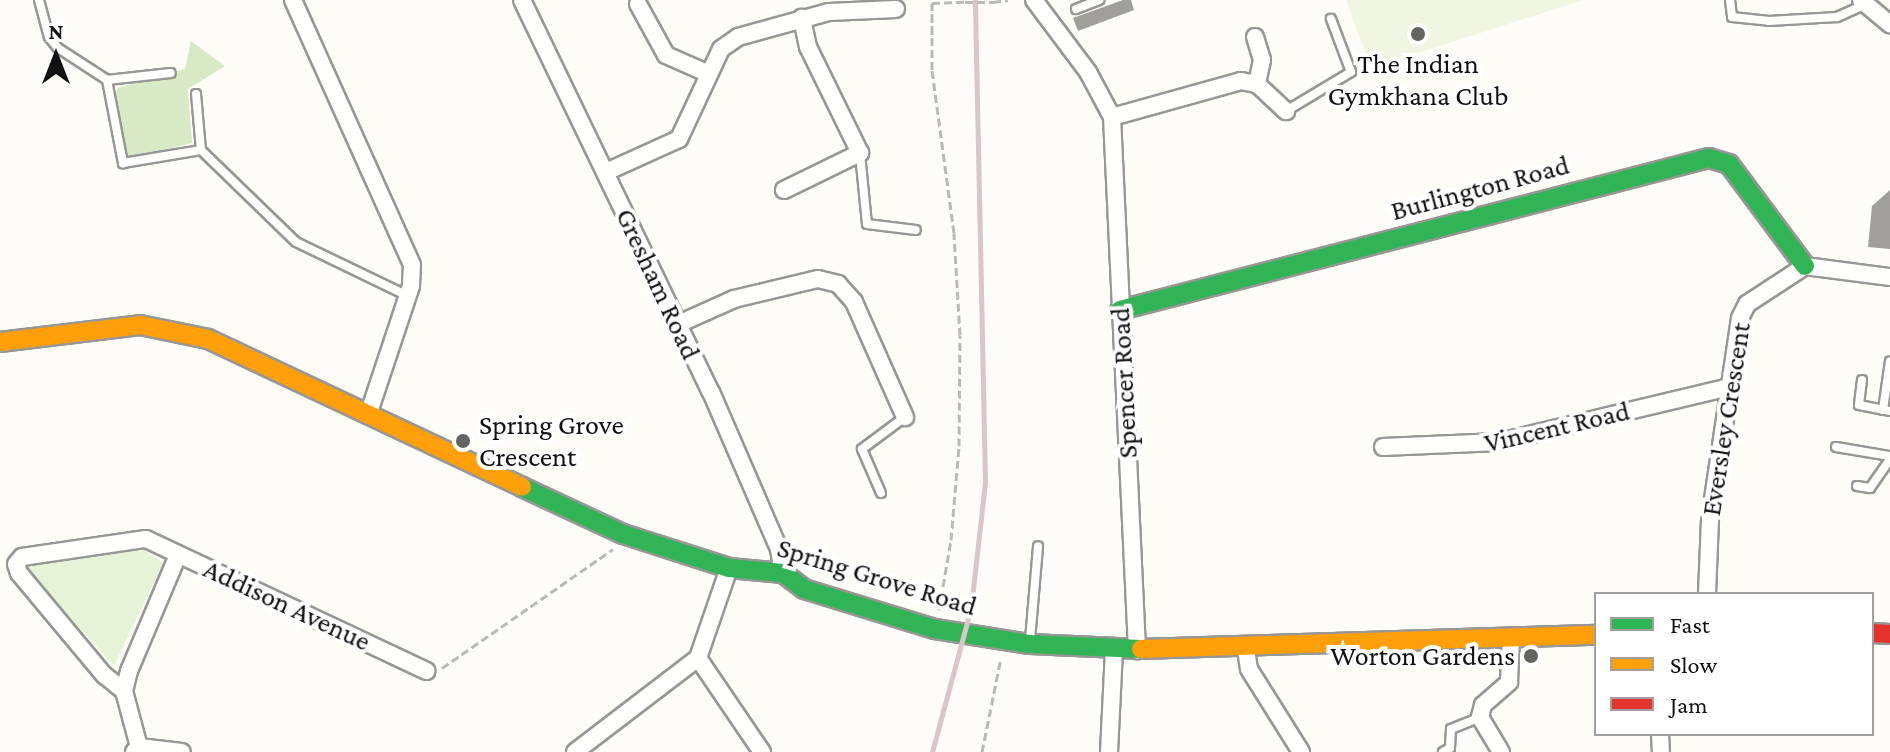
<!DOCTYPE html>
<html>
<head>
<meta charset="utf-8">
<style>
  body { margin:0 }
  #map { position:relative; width:1890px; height:752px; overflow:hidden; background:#fdfcf7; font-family:"Crimson Pro",serif }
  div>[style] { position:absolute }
  .green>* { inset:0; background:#e7f3d7 }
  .forest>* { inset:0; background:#d8eac5 }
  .pitch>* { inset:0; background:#f0f6e1 }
  .building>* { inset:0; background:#a19f9c }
  .path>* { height:3px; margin-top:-1.5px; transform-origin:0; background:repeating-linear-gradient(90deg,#b9b9b8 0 8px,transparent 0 12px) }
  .roads { filter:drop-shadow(2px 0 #979795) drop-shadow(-2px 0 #979795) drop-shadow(0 2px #979795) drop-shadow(0 -2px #979795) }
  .lane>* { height:8px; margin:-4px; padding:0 4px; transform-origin:4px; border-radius:4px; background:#fffffe }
  .street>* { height:16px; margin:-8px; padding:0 8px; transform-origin:8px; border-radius:8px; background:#fffffe }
  .fast>* { height:18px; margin:-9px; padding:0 9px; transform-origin:9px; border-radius:9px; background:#30b455 }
  .slow>* { height:18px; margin:-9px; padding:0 9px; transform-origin:9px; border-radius:9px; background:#ff9f0a }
  .jam>* { height:18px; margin:-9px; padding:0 9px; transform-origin:9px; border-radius:9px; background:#e5322d }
  .rail>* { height:5px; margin:-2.5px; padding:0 2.5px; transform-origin:2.5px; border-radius:2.5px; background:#d9c6c7 }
  .path-bridge>* { height:3px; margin-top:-1.5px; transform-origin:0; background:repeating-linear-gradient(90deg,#b9b9b8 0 8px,transparent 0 12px) }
  .dots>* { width:22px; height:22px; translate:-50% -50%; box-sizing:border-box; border:4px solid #fff; border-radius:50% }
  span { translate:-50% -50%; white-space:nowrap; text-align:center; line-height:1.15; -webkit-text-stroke:8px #fff; paint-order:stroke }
  .poi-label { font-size:28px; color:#111 }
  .left { translate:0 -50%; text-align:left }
  .right { translate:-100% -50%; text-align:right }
  .street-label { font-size:28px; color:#111 }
  .legend { position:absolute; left:1594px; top:592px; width:280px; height:144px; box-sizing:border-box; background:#fff; border:2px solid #a0a0a0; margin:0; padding:10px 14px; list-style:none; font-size:24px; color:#111 }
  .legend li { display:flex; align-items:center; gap:16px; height:40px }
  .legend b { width:40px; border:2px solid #a0a0a0 }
  .north { position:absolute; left:16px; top:16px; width:80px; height:80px; -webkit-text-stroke:6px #fff; paint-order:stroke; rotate:0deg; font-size:22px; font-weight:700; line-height:32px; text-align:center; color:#111 }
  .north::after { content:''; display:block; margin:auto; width:28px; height:36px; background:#111; clip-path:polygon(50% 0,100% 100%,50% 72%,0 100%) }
</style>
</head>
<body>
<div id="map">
  <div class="green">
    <div style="clip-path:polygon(143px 549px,163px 563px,114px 666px,24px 566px)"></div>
  </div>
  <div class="forest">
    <div style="clip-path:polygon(191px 41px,225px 66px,188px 89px,192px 143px,125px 159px,114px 104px,117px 88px,185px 69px)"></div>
  </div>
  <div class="pitch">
    <div style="clip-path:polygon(1346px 0,1583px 0,1371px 68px)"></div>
  </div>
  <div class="building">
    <div style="clip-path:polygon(1123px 0,1131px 0,1134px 10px,1078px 31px,1073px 18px)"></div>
    <div style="clip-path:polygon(1890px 190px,1890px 249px,1868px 247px,1872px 206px)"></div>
  </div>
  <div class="path">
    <div style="left:993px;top:2px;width:15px;rotate:-8deg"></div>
    <div style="left:939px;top:610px;width:71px;rotate:-80.3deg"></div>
    <div style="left:951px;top:540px;width:94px;rotate:-85.1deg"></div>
    <div style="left:959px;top:446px;width:111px;rotate:-89.5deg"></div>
    <div style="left:960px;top:335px;width:102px;rotate:-93.4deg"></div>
    <div style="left:954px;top:233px;width:164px;rotate:-97.7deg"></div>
    <div style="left:932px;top:70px;width:67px;rotate:-90deg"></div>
    <div style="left:932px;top:3px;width:33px;rotate:-2deg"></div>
    <div style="left:442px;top:668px;width:208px;rotate:-34.8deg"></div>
    <div style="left:982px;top:752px;width:96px;rotate:-78.6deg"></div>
  </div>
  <div class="roads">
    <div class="lane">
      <div style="left:39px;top:0;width:38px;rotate:75deg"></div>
      <div style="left:49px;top:37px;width:14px;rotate:51deg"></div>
      <div style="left:58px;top:48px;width:59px;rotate:33.1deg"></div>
      <div style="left:107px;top:80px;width:85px;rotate:79.1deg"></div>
      <div style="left:123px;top:163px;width:79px;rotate:-9.5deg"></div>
      <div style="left:201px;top:150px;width:132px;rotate:44.1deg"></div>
      <div style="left:296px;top:242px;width:124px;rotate:25.7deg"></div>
      <div style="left:1730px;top:0;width:17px;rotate:83deg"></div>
      <div style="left:1732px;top:17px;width:37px;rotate:6deg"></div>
      <div style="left:1769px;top:21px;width:68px;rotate:-3.4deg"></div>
      <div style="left:1837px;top:17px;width:30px;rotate:-24deg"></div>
      <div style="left:1076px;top:9px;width:25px;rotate:-21deg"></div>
      <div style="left:107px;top:80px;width:64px;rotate:-6.2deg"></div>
      <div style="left:196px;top:94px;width:56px;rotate:84.9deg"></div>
      <div style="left:1286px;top:111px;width:76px;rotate:-31deg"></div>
      <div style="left:1351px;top:72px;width:57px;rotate:-110.7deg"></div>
      <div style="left:860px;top:154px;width:70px;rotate:84.3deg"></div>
      <div style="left:867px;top:224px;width:49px;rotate:7deg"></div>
      <div style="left:1862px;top:380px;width:25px;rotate:97deg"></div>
      <div style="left:1859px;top:405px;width:32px;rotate:11deg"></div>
      <div style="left:1883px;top:410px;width:49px;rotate:-81.9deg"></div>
      <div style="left:1836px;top:447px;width:55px;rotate:9.5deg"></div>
      <div style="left:1857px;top:486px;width:13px;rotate:9deg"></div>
      <div style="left:1870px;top:488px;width:35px;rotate:-55deg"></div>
      <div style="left:881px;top:493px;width:48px;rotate:-113.4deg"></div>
      <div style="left:862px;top:449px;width:54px;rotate:-36.7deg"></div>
      <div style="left:1030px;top:640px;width:94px;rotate:-85.1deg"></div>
      <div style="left:1443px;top:752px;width:8px;rotate:-30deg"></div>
      <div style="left:1450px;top:748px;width:19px;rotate:-87deg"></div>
      <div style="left:1451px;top:729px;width:31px;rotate:-22deg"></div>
    </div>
    <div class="street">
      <div style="left:293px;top:0;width:290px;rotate:65.8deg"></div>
      <div style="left:412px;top:265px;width:21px;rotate:93deg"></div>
      <div style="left:411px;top:286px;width:133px;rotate:108.4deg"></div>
      <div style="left:522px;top:0;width:435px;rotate:64.3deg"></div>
      <div style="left:711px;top:392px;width:171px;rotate:66.6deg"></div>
      <div style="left:779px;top:549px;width:24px;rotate:81deg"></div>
      <div style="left:1034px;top:0;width:90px;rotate:53.1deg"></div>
      <div style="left:1088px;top:72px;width:51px;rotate:61.9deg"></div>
      <div style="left:1112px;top:117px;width:534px;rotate:87.31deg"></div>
      <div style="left:1861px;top:0;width:38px;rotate:40deg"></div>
      <div style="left:638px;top:4px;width:58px;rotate:61.2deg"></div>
      <div style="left:666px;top:55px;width:45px;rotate:23.7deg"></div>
      <div style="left:1255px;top:37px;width:24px;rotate:73deg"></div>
      <div style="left:1262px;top:60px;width:25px;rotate:102deg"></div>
      <div style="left:1112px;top:117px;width:134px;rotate:-15.6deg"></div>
      <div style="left:1241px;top:81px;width:16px;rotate:11deg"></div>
      <div style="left:1257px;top:84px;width:40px;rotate:43deg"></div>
      <div style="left:606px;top:172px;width:80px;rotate:-24.3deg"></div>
      <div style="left:679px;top:139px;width:99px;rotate:-65deg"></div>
      <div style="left:721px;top:49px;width:21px;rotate:-35deg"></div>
      <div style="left:738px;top:37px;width:94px;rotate:-15.4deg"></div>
      <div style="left:829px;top:12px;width:67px;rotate:-2.6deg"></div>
      <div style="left:784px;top:190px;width:85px;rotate:-26deg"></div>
      <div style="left:860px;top:153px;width:118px;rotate:-116.1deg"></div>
      <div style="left:808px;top:47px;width:30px;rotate:-102deg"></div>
      <div style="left:676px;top:325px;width:64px;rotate:-24.1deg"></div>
      <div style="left:734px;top:299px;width:86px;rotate:-13.4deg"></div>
      <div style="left:818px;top:279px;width:21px;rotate:14deg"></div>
      <div style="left:838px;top:284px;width:24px;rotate:48deg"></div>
      <div style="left:854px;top:302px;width:126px;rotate:66.1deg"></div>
      <div style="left:1383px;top:447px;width:116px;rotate:-2.5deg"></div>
      <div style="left:1499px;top:442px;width:237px;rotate:-13.4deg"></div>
      <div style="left:1707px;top:594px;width:75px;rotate:-87.7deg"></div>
      <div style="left:1710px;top:519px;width:203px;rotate:-81.5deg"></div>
      <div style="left:1740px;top:318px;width:16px;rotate:-63deg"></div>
      <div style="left:1747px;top:304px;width:69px;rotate:-33.2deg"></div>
      <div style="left:1805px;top:266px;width:86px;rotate:7.4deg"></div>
      <div style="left:1246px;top:650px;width:19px;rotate:81deg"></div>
      <div style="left:1249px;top:669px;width:98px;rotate:57.9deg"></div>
      <div style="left:698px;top:658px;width:114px;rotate:55.8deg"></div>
      <div style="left:124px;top:691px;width:26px;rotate:-141deg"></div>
      <div style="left:104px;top:675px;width:133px;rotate:-129.8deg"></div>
      <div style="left:19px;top:573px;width:9px;rotate:-108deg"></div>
      <div style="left:16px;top:564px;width:9px;rotate:-49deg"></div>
      <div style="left:22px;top:557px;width:125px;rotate:-8.3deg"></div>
      <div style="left:146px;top:539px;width:310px;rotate:25.2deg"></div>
      <div style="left:1660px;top:734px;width:18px;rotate:87deg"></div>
      <div style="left:139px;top:747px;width:43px;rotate:6.6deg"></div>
      <div style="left:134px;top:752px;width:7px;rotate:-45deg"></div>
      <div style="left:139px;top:747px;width:58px;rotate:-105deg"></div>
      <div style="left:124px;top:691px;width:21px;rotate:-76deg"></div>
      <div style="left:129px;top:671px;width:126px;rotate:-67.1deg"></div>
      <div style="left:575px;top:752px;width:155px;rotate:-37.4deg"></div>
      <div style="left:698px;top:658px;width:95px;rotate:-71deg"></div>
      <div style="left:1109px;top:752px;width:102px;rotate:-87.2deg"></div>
      <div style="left:1501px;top:752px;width:41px;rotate:-121deg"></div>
      <div style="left:1480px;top:717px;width:12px;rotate:-76deg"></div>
      <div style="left:1483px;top:705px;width:35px;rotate:-41deg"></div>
      <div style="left:1509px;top:682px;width:44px;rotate:-87.4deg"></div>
    </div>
    <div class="fast">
      <div style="left:1120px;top:310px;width:608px;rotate:-14.47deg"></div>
      <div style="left:1709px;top:158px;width:21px;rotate:17deg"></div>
      <div style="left:1729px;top:164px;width:127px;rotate:53.3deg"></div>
      <div style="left:522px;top:487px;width:111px;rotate:25deg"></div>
      <div style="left:623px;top:534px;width:111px;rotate:17.8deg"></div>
      <div style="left:729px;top:568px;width:54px;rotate:5.3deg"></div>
      <div style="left:783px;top:573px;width:26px;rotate:37deg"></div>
      <div style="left:804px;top:589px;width:137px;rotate:17deg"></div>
      <div style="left:935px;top:629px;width:96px;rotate:9deg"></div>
      <div style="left:1030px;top:644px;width:111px;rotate:2.6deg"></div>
    </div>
    <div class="slow">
      <div style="left:0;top:342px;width:141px;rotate:-6.9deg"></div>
      <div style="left:140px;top:325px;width:69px;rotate:11.6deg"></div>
      <div style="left:208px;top:339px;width:347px;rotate:25.2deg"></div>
      <div style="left:1141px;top:649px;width:455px;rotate:-1.8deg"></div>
    </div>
    <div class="jam">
      <div style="left:1872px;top:633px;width:18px;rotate:3deg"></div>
    </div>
  </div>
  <div class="rail">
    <div style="left:932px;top:752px;width:150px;rotate:-74.9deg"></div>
    <div style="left:971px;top:607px;width:126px;rotate:-83.6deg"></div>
    <div style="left:985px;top:482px;width:482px;rotate:-91.2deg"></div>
  </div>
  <div class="path-bridge">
    <div style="left:965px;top:2px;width:28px"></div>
  </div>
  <div class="dots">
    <div style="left:1418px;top:34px;background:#646362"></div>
    <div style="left:463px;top:441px;background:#646362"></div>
    <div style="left:1531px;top:656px;background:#646362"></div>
  </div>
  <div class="poi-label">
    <span style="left:1418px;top:80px">The Indian<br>Gymkhana Club</span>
    <span class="left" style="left:479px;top:441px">Spring Grove<br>Crescent</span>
    <span class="right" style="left:1515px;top:656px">Worton Gardens</span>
  </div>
  <div class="street-label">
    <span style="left:1480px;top:188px;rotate:-15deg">Burlington Road</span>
    <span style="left:658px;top:284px;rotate:65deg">Gresham Road</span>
    <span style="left:1124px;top:383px;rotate:-93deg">Spencer Road</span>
    <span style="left:1726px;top:419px;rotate:-81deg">Eversley Crescent</span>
    <span style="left:1557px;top:427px;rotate:-13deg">Vincent Road</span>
    <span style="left:877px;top:577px;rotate:17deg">Spring Grove Road</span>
    <span style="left:287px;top:605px;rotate:25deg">Addison Avenue</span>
  </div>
  <ul class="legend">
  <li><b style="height:10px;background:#30b455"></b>Fast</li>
  <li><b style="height:10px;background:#ff9f0a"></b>Slow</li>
  <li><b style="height:10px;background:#e5322d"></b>Jam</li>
  </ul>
  <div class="north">N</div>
</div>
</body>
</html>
